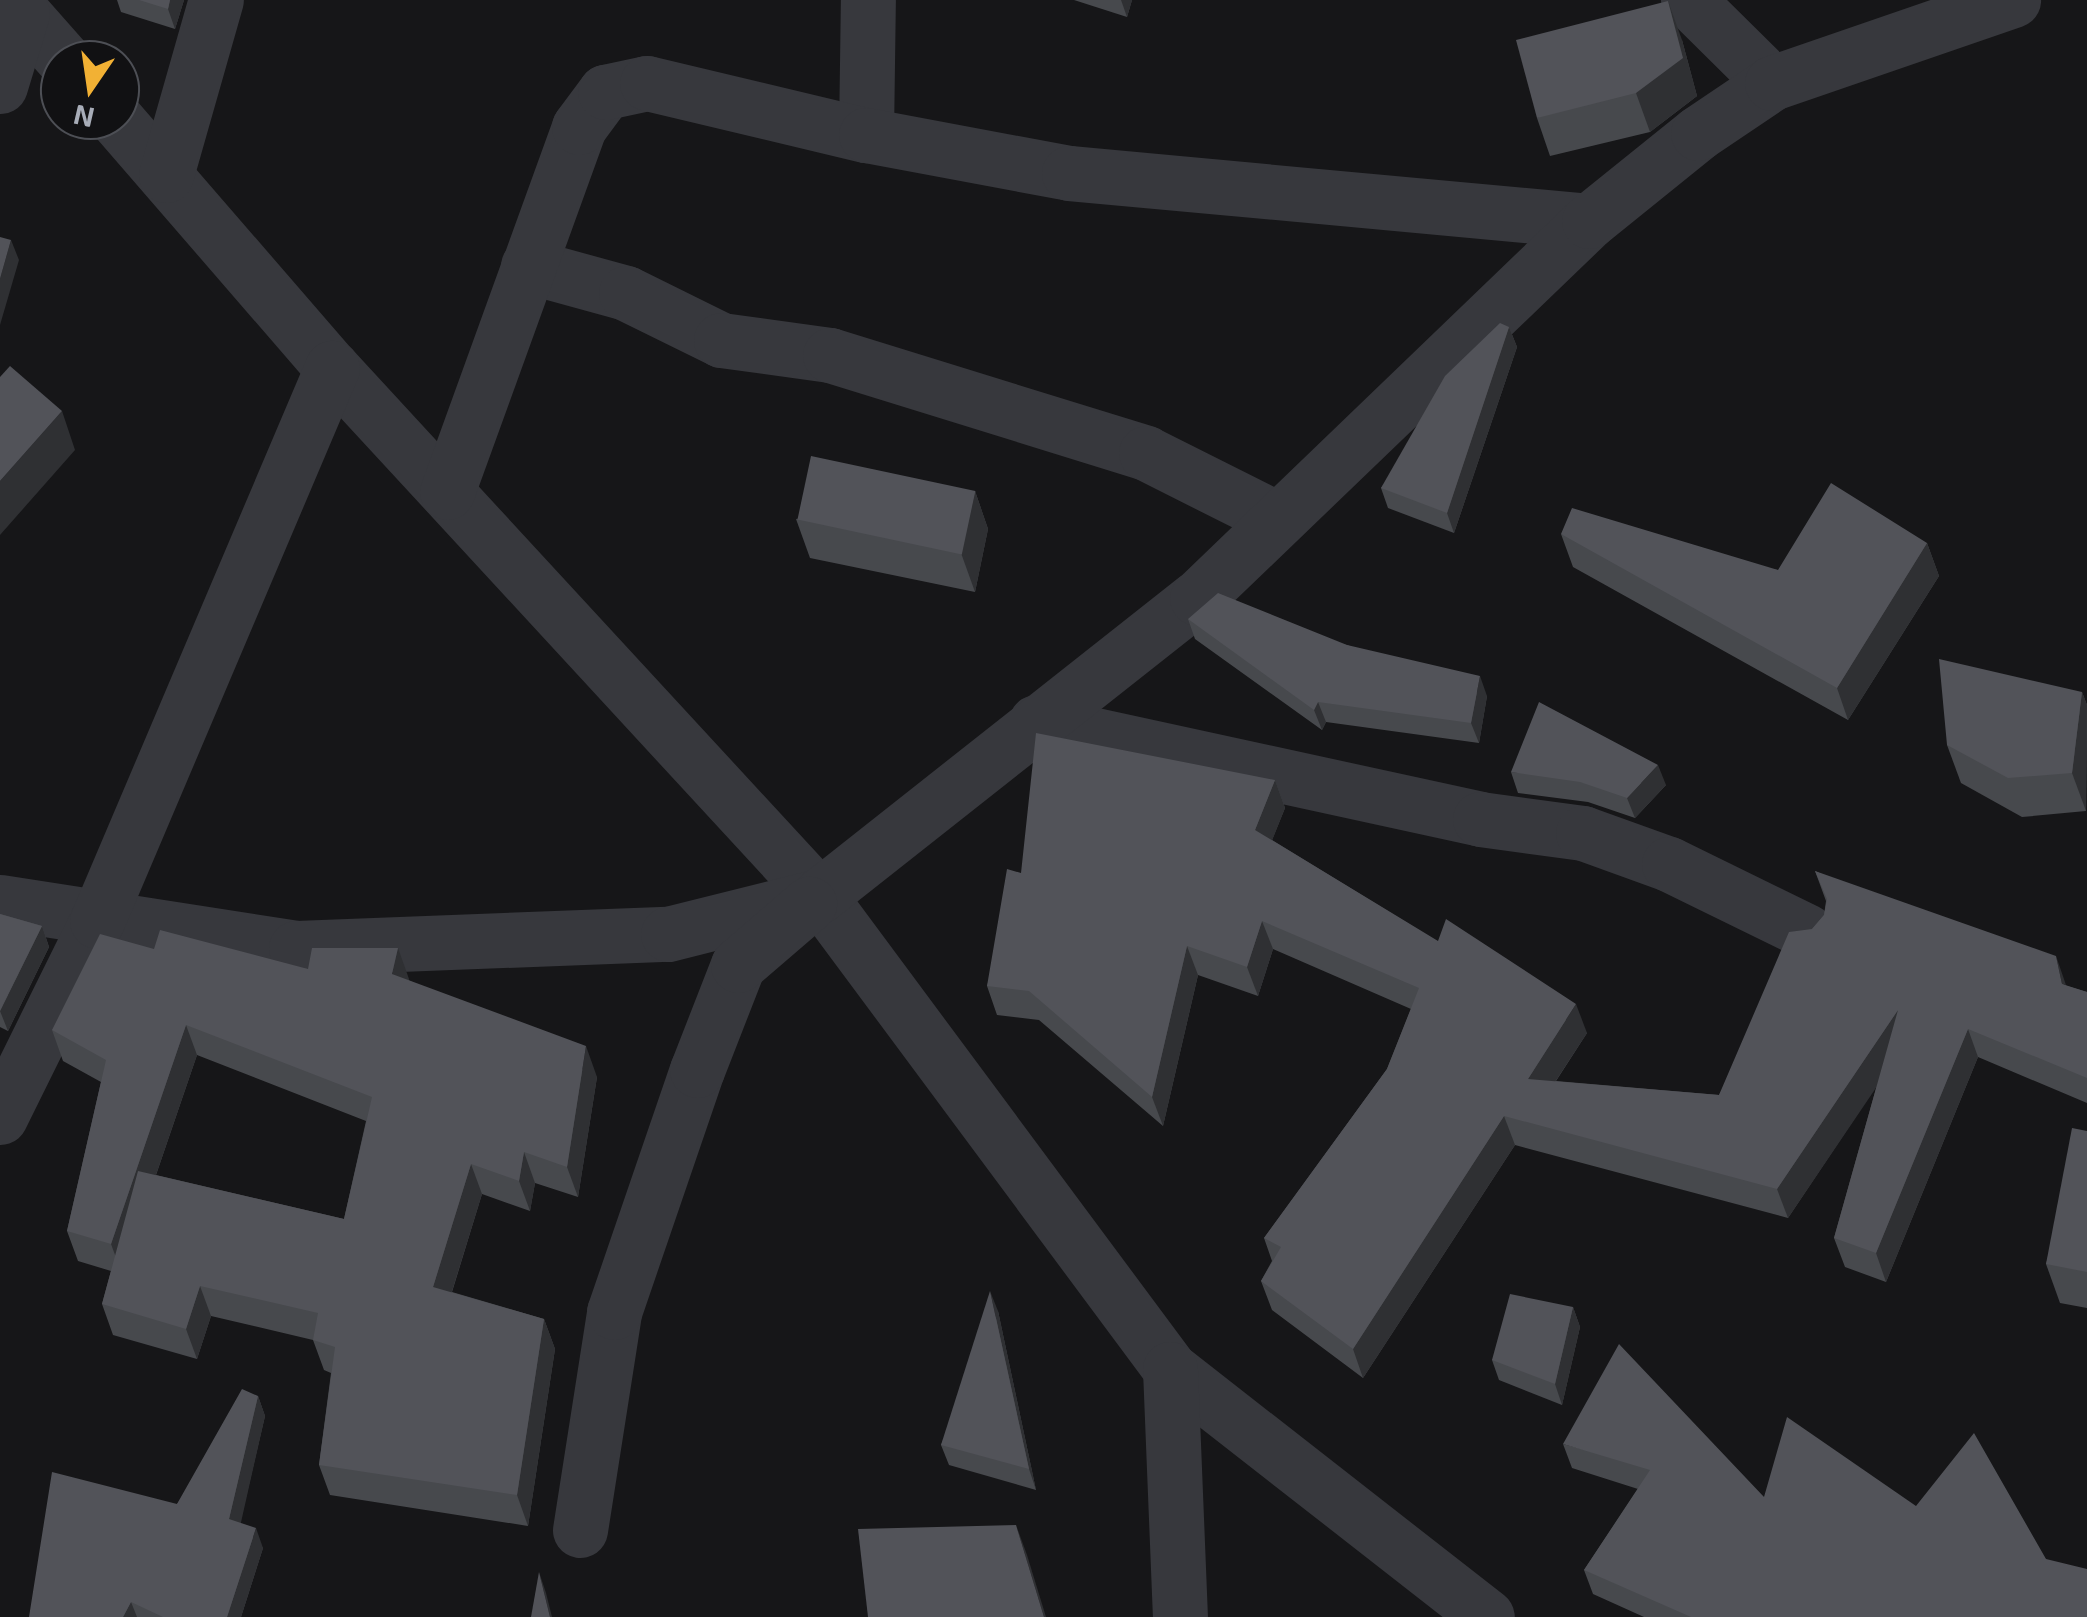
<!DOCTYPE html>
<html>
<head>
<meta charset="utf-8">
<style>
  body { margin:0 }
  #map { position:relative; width:2087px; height:1617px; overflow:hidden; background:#161618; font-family:"Exo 2",sans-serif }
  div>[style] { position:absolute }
  .minor>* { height:55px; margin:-27.5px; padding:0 27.5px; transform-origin:27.5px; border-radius:27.5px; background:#37383d }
  .wall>* { inset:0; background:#47494d }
  .shaded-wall>* { inset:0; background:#2f3033 }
  .building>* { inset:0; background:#525359; transform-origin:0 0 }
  span { translate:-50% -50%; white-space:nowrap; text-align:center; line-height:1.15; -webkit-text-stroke:10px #111113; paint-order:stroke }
  .north { position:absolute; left:40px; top:40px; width:100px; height:100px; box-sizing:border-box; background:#111113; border:2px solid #4d4f55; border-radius:50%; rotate:193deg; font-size:28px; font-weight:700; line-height:40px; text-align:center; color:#a8adb8 }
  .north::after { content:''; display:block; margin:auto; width:35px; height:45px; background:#f2b134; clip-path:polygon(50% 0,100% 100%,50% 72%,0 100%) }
</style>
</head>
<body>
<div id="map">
  <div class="minor">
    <div style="left:11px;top:0;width:80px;rotate:48.5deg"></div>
    <div style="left:1688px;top:0;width:118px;rotate:44.7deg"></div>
    <div style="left:0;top:86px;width:76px;rotate:-73.2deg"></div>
    <div style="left:117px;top:120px;width:328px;rotate:49.1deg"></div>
    <div style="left:332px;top:368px;width:718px;rotate:47.31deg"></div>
    <div style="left:819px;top:896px;width:589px;rotate:53.42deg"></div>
    <div style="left:1170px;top:1369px;width:402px;rotate:38deg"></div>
    <div style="left:866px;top:135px;width:135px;rotate:-89.2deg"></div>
    <div style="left:166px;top:175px;width:182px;rotate:-74.1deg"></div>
    <div style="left:528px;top:266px;width:102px;rotate:15.4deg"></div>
    <div style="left:626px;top:293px;width:106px;rotate:26.3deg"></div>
    <div style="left:721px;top:340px;width:110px;rotate:7.8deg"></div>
    <div style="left:830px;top:355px;width:331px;rotate:17.2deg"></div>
    <div style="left:1146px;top:453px;width:147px;rotate:26.7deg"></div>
    <div style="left:447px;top:492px;width:388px;rotate:-70.1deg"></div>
    <div style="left:579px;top:127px;width:44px;rotate:-53.4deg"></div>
    <div style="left:605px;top:92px;width:43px;rotate:-12.1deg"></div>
    <div style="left:647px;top:83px;width:225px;rotate:13.4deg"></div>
    <div style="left:866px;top:135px;width:207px;rotate:10.6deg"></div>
    <div style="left:1069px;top:173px;width:522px;rotate:5.27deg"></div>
    <div style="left:1036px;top:722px;width:454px;rotate:12.3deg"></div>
    <div style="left:1480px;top:819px;width:104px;rotate:7.7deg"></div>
    <div style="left:1583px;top:833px;width:91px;rotate:19.8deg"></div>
    <div style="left:1669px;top:864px;width:153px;rotate:26.1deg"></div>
    <div style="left:0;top:902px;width:300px;rotate:8.8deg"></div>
    <div style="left:296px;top:948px;width:372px;rotate:-2.2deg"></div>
    <div style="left:668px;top:934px;width:156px;rotate:-14.1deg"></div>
    <div style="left:819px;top:896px;width:481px;rotate:-38.3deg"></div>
    <div style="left:1197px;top:598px;width:544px;rotate:-43.88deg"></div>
    <div style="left:1589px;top:221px;width:140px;rotate:-38.9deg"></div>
    <div style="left:1698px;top:133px;width:89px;rotate:-34deg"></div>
    <div style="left:1772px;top:83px;width:255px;rotate:-19deg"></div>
    <div style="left:0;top:1117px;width:219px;rotate:-63.7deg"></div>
    <div style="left:97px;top:921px;width:601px;rotate:-66.98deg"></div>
    <div style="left:1170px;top:1369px;width:248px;rotate:87.7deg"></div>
    <div style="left:580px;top:1530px;width:221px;rotate:-81.1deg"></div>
    <div style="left:614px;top:1312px;width:256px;rotate:-71.1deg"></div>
    <div style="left:697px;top:1070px;width:113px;rotate:-68.7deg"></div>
    <div style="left:738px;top:965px;width:94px;rotate:-40.7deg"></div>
  </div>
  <div class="wall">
    <div style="clip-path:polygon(117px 0,184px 0,175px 29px,121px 12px)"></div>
    <div style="clip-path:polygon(1074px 0,1132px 0,1127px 17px)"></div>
    <div style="clip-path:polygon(1682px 40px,1697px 96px,1650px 132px,1550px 156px,1537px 118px)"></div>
    <div style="clip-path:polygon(1509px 327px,1517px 347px,1454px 533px,1388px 508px,1381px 488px)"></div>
    <div style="clip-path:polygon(975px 491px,988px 529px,975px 592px,810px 558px,796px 519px)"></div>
    <div style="clip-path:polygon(1561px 534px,1778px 570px,1927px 543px,1939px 576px,1848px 720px,1573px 567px)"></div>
    <div style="clip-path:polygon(1188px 619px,1347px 645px,1487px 696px,1479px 743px,1326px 722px,1322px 730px,1195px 639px)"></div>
    <div style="clip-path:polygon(2082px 692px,2087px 705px,2086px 811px,2022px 817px,1961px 783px,1947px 745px)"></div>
    <div style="clip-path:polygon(1511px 772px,1666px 785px,1635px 818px,1588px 802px,1518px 793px)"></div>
    <div style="clip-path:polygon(1275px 780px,1285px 808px,1272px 840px,1587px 1033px,1556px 1081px,1719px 1095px,1812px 929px,1824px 915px,1826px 901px,1815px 871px,2067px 986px,2087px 992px,2087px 1103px,1978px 1057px,1886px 1282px,1845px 1267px,1834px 1238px,1877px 1085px,1788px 1218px,1515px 1145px,1363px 1378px,1272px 1310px,1261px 1281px,1272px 1261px,1264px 1238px,1387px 1069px,1411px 1009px,1273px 949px,1258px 996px,1198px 975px,1163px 1126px,1039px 1020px,997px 1015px,987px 986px,1021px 873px)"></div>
    <div style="clip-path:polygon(0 914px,42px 926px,49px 947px,8px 1031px,0 1027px)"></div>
    <div style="clip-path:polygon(evenodd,154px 949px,308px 969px,409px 979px,408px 980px,597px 1077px,578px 1197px,535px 1183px,530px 1211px,482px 1194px,452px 1292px,544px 1319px,555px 1349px,528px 1526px,330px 1495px,319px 1465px,331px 1373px,324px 1370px,313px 1340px,211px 1316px,197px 1359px,113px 1335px,102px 1304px,111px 1271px,78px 1261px,67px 1231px,101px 1082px,63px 1061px,52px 1030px,154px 949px,197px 1055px,366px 1121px,344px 1219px,156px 1175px,197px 1055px)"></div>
    <div style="clip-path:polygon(2087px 1131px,2087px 1308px,2060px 1303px,2046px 1264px)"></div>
    <div style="clip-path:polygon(1573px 1307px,1580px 1327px,1562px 1405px,1499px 1380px,1492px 1360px)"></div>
    <div style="clip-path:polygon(998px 1311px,1036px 1490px,949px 1465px,941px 1445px)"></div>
    <div style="clip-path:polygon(258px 1396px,265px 1416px,240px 1523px,263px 1548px,241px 1617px,29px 1617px,177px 1504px)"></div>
    <div style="clip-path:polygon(1563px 1444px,1764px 1497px,1916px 1506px,2046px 1559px,2087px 1617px,1644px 1617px,1593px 1594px,1584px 1570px,1638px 1489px,1572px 1468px)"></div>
  </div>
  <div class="shaded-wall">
    <div style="clip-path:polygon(170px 0,184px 0,175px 29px,168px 9px)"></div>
    <div style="clip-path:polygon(1121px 0,1132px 0,1127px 17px)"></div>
    <div style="clip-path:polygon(1668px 1px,1682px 40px,1697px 96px,1650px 132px,1636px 93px)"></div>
    <div style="clip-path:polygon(11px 240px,19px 260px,0 325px,0 279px)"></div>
    <div style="clip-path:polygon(1509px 327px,1517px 347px,1454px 533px,1447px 513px)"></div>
    <div style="clip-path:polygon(62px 411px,75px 450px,0 535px,0 481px)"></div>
    <div style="clip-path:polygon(975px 491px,988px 529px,975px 592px,961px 553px)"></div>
    <div style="clip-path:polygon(1927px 543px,1939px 576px,1848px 720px,1837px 688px)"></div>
    <div style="clip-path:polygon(1480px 676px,1487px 696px,1479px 743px,1471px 723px)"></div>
    <div style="clip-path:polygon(2082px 692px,2087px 705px,2086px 811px,2072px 773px)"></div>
    <div style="clip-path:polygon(1318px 702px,1326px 722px,1322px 730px,1314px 710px)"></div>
    <div style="clip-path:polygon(1658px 765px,1666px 785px,1635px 818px,1627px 798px)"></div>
    <div style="clip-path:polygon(1275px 780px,1285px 808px,1265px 858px,1255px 830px)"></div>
    <div style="clip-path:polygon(1262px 921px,1273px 949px,1258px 996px,1247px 967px)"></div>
    <div style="clip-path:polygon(42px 926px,49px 947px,8px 1031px,0 1011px)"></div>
    <div style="clip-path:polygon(1187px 946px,1198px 975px,1163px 1126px,1152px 1097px)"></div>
    <div style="clip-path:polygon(398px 948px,409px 979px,403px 1005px,392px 974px)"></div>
    <div style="clip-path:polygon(2056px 956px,2066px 985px,2062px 984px)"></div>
    <div style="clip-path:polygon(1576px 1004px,1587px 1033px,1538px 1108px,1528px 1079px)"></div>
    <div style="clip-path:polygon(1898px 1010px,1909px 1039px,1788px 1218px,1777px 1189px)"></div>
    <div style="clip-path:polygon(186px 1025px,197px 1055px,122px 1274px,111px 1244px)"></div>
    <div style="clip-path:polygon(1968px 1029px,1978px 1057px,1886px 1282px,1876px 1253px)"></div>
    <div style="clip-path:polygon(586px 1046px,597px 1077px,578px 1197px,567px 1167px)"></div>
    <div style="clip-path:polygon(1504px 1116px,1515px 1145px,1363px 1378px,1353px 1349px)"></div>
    <div style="clip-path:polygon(524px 1152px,535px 1183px,530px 1211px,519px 1181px)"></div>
    <div style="clip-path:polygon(471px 1164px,482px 1194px,444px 1317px,433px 1287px)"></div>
    <div style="clip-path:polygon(200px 1286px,211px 1316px,197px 1359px,186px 1329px)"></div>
    <div style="clip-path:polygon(990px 1291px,998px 1311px,1036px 1490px,1029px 1469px)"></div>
    <div style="clip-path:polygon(1573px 1307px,1580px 1327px,1562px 1405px,1555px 1384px)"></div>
    <div style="clip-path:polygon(544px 1319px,555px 1349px,528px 1526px,517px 1495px)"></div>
    <div style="clip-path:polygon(258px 1396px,265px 1416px,237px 1540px,229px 1519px)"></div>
    <div style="clip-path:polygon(1016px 1525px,1027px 1555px,1046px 1617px,1044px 1617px)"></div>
    <div style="clip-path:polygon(256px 1528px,263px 1548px,241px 1617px,227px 1617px)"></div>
    <div style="clip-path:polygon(539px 1572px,546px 1593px,552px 1617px,550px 1617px)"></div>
    <div style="clip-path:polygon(131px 1602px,137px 1617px,123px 1617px)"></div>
  </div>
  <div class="building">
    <div style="clip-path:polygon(139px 0,170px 0,168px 9px)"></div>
    <div style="clip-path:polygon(1668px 1px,1683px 58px,1636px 93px,1537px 118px,1516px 40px)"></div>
    <div style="clip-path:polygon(0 237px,11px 240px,0 279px)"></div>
    <div style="clip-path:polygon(1500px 323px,1509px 327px,1447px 513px,1381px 488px,1445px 376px)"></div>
    <div style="clip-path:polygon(10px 366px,62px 411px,0 481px,0 377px)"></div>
    <div style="left:811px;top:456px;width:168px;height:65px;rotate:12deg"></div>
    <div style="clip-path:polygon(1831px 483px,1927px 543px,1837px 688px,1561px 534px,1572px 508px,1778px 570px)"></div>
    <div style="clip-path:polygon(1218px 593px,1347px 645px,1480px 676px,1471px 723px,1318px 702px,1314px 710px,1188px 619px)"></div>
    <div style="clip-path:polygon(1939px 659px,2082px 692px,2072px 773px,2008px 778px,1947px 745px)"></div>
    <div style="clip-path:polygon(1539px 702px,1658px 765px,1627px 798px,1580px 782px,1511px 772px)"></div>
    <div style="clip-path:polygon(1036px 733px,1275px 780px,1255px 830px,1438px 941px,1446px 919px,1576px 1004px,1528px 1079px,1719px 1095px,1789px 932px,1812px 929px,1824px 915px,1827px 899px,1815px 871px,2056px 956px,2062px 984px,2087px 992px,2087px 1078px,1968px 1029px,1876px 1253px,1834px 1238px,1898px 1010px,1777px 1189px,1504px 1116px,1353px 1349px,1261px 1281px,1281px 1247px,1264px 1238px,1387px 1069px,1419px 988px,1262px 921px,1247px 967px,1187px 946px,1152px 1097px,1029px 991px,987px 986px,1007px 869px,1021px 873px)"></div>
    <div style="clip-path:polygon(0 914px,42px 926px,0 1011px)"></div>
    <div style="clip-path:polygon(160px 930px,308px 969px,312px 948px,398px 948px,392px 974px,586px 1046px,567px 1167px,524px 1152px,519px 1181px,471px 1164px,433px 1287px,544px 1319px,517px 1495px,319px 1465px,335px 1347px,313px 1340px,318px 1313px,200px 1286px,186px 1329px,102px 1304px,138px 1171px,344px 1219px,372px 1097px,186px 1025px,111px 1244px,67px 1231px,106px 1060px,52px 1030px,100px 934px,154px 949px)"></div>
    <div style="clip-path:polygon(2072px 1128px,2087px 1131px,2087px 1272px,2046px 1264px)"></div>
    <div style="clip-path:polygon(990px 1291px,1029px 1469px,941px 1445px)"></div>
    <div style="clip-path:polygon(1510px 1294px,1573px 1307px,1555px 1384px,1492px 1360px)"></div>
    <div style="clip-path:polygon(1619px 1344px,1764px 1497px,1787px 1417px,1916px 1506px,1974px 1433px,2046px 1559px,2087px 1569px,2087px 1617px,1691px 1617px,1584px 1570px,1650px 1470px,1563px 1444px)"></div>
    <div style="clip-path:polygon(242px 1389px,258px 1396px,229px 1519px,256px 1528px,227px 1617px,163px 1617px,131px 1602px,123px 1617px,29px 1617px,52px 1472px,177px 1504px)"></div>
    <div style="clip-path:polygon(1016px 1525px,1044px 1617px,868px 1617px,858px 1529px)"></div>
    <div style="clip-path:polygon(539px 1572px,550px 1617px,531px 1617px)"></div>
  </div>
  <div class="north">N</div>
</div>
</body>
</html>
